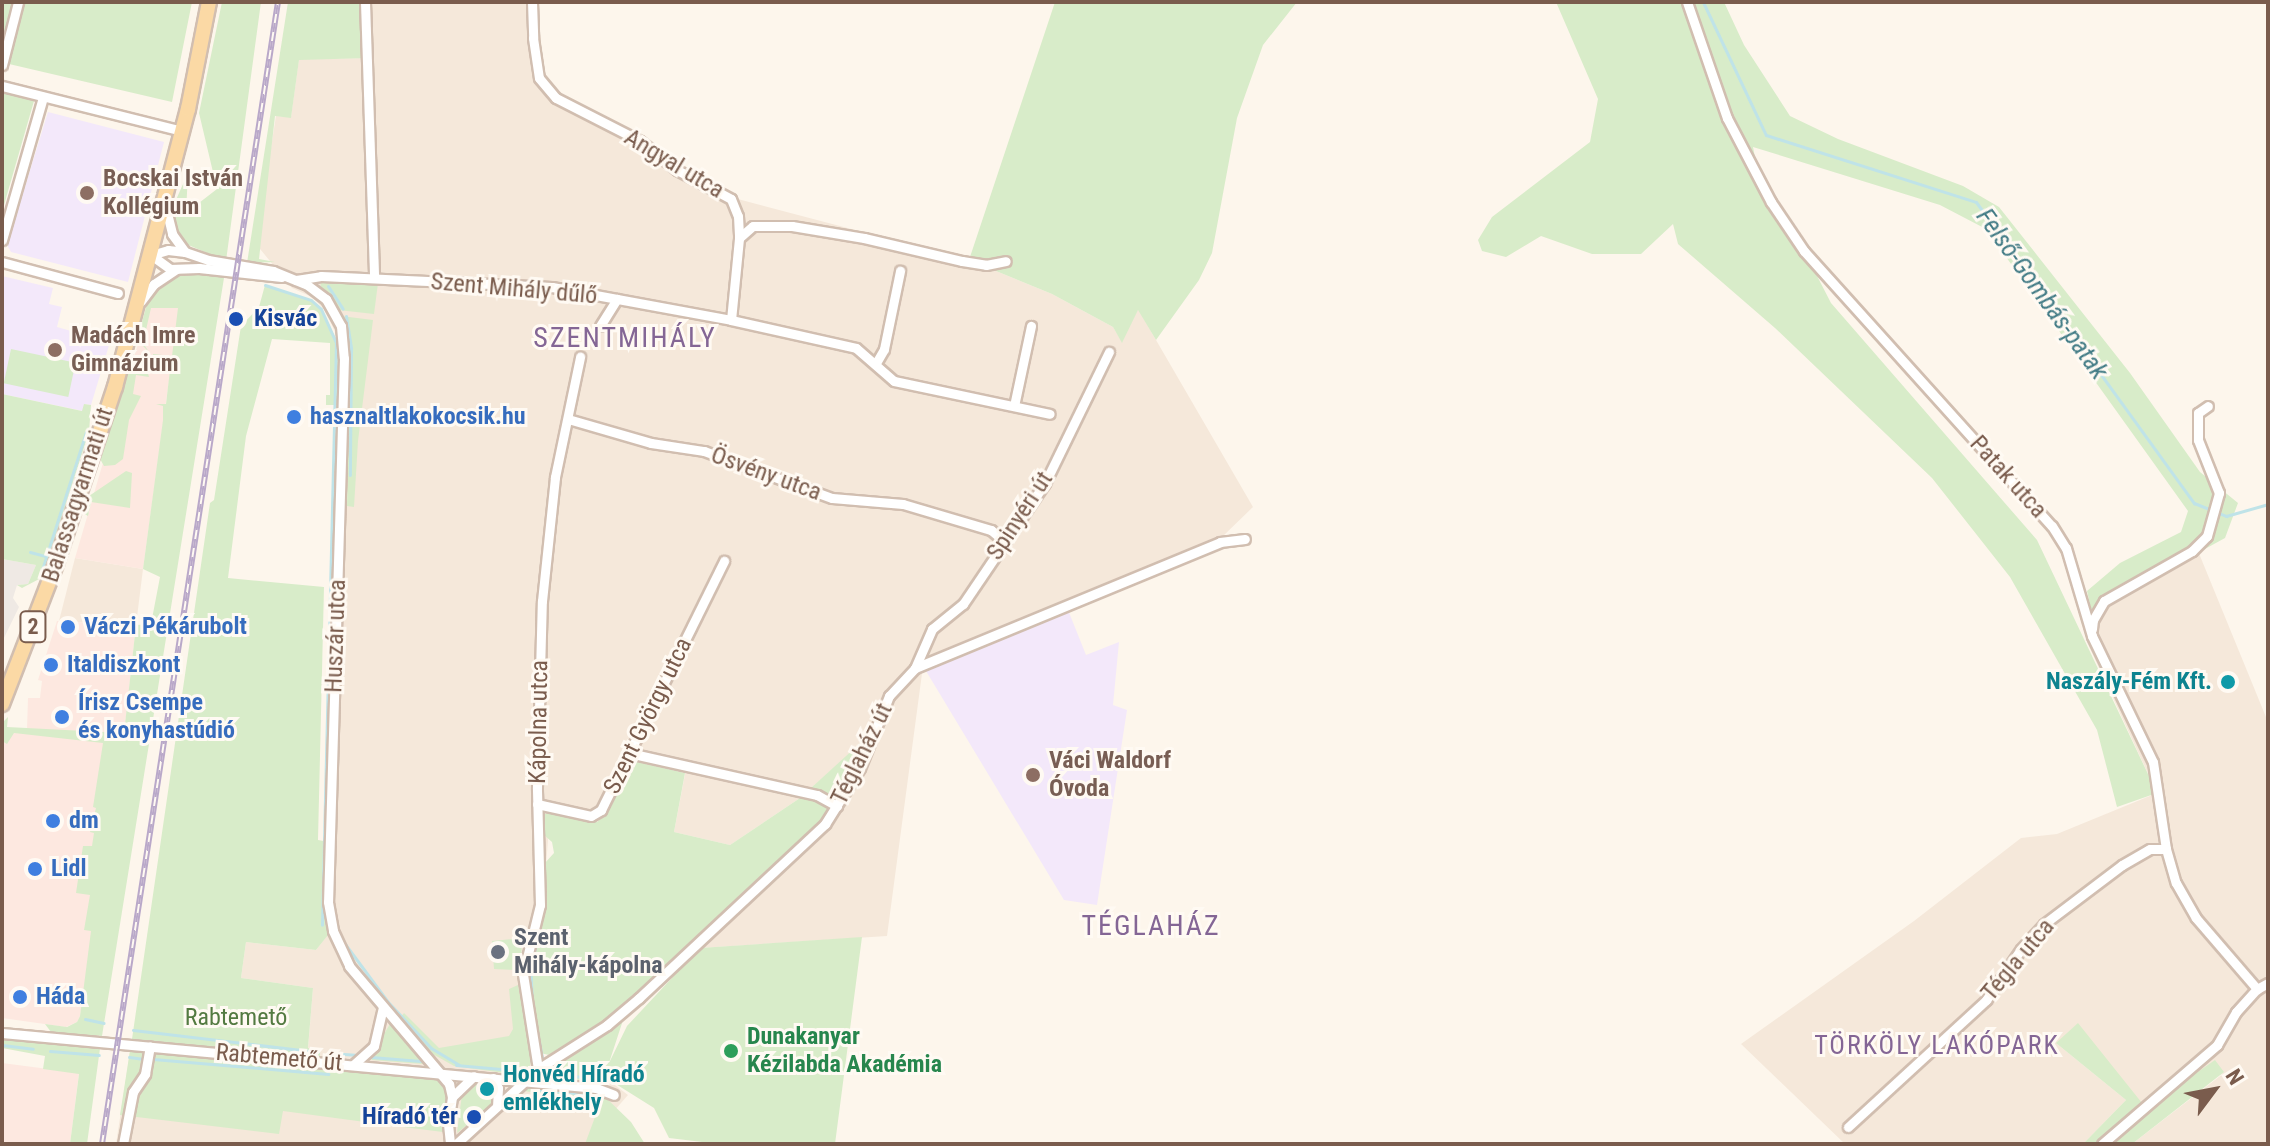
<!DOCTYPE html>
<html>
<head>
<meta charset="utf-8">
<style>
  body { margin:0 }
  #map { position:relative; width:2270px; height:1146px; overflow:hidden; background:#fdf6ec; font-family:"Roboto Condensed",sans-serif }
  div>[style] { position:absolute }
  .residential>* { inset:0; background:#f5e8da }
  .commercial>* { inset:0; background:#fde8e0 }
  .industrial>* { inset:0; background:#efe9e4 }
  .education>* { inset:0; background:#f3e8fa }
  .green>* { inset:0; background:#d8ecc9; transform-origin:0 0 }
  .stream>* { height:3px; margin:-1.5px; padding:0 1.5px; transform-origin:1.5px; border-radius:1.5px; background:#bfe3e8 }
  .roads { filter:drop-shadow(2px 0 #d1beb0) drop-shadow(-2px 0 #d1beb0) drop-shadow(0 2px #d1beb0) drop-shadow(0 -2px #d1beb0) }
  .street>* { height:9px; margin:-4.5px; padding:0 4.5px; transform-origin:4.5px; border-radius:4.5px; background:#fff }
  .primary>* { height:14px; margin:-7px; padding:0 7px; transform-origin:7px; border-radius:7px; background:#fbd9a5 }
  .rail>* { height:6px; margin-top:-3px; transform-origin:0; background:repeating-linear-gradient(90deg,#fffaf3 0 9px,#b9a8c9 0 18px); box-sizing:border-box; border-block:2px solid #b9a8c9 }
  .dots>* { width:22px; height:22px; translate:-50% -50%; box-sizing:border-box; border:4px solid #fffaf3; border-radius:50% }
  span { translate:-50% -50%; white-space:nowrap; text-align:center; line-height:1.15; -webkit-text-stroke:6px #fffaf3; paint-order:stroke }
  .shield-label span { padding:2px 6px; background:#fffaf3; border:2px solid; border-radius:6px; -webkit-text-stroke-width:0 }
  .shield-label { font-size:22px; color:#7a5c4d; font-weight:700 }
  .street-label { font-size:24px; color:#7a5c4d }
  .education-label { font-size:24px; color:#785e54; font-weight:700 }
  .left { translate:0 -50%; text-align:left }
  .transit-label { font-size:24px; color:#164399; font-weight:700 }
  .right { translate:-100% -50%; text-align:right }
  .shop-label { font-size:24px; color:#366cbe; font-weight:700 }
  .culture-label { font-size:24px; color:#0d838f; font-weight:700 }
  .worship-label { font-size:24px; color:#5b616d; font-weight:700 }
  .park-label { font-size:24px; color:#537a41 }
  .leisure-label { font-size:24px; color:#27864d; font-weight:700 }
  .water-label { font-size:26px; color:#437c86; font-style:italic }
  .neighbourhood-label { font-size:26px; color:#846695; letter-spacing:2px }
  .quarter-label { font-size:28px; color:#846695; letter-spacing:2px }
  .frame { position:absolute; inset:0; border:4px solid #7a5c4d; pointer-events:none }
  .north { position:absolute; left:2174px; top:1050px; width:80px; height:80px; -webkit-text-stroke:6px #fffaf3; paint-order:stroke; rotate:58deg; font-size:22px; font-weight:700; line-height:32px; text-align:center; color:#7a5c4d }
  .north::after { content:''; display:block; margin:auto; width:28px; height:36px; background:#7a5c4d; clip-path:polygon(50% 0,100% 100%,50% 72%,0 100%) }
</style>
</head>
<body>
<div id="map">
  <div class="residential">
    <div style="clip-path:polygon(370px 2px,537px 2px,536px 36px,545px 80px,562px 96px,678px 169px,734px 198px,969px 260px,1052px 294px,1113px 327px,1122px 342px,1138px 309px,1253px 507px,1222px 537px,1228px 547px,923px 666px,887px 936px,700px 948px,699px 937px,837px 805px,867px 738px,800px 798px,730px 845px,674px 832px,686px 769px,627px 756px,596px 814px,551px 803px,543px 903px,520px 970px,533px 1068px,603px 1076px,628px 1095px,600px 1127px,592px 1144px,116px 1144px,132px 1039px,320px 1057px,308px 1049px,313px 988px,241px 978px,246px 942px,316px 950px,326px 937px,340px 343px,325px 310px,312px 297px,292px 288px,256px 244px,276px 116px,291px 117px,299px 59px,369px 58px)"></div>
    <div style="clip-path:polygon(2198px 551px,2268px 722px,2268px 1144px,2132px 1144px,2224px 1073px,2146px 1108px,2056px 1043px,2126px 1100px,2083px 1144px,1845px 1144px,1741px 1044px,1914px 921px,2021px 838px,2057px 834px,2157px 793px,2087px 642px,2108px 602px)"></div>
    <div style="clip-path:polygon(75px 558px,143px 569px,136px 625px,59px 621px)"></div>
  </div>
  <div class="commercial">
    <div style="clip-path:polygon(150px 303px,179px 308px,143px 569px,75px 558px)"></div>
    <div style="clip-path:polygon(57px 621px,136px 625px,124px 734px,27px 729px,28px 698px,40px 698px,42px 681px,38px 680px)"></div>
    <div style="clip-path:polygon(2px 731px,124px 737px,80px 1016px,77px 1022px,66px 1027px,2px 1018px)"></div>
    <div style="clip-path:polygon(2px 1063px,79px 1073px,70px 1144px,2px 1144px)"></div>
  </div>
  <div class="industrial">
    <div style="clip-path:polygon(2px 559px,36px 565px,28px 584px,17px 585px,13px 598px,19px 607px,2px 642px)"></div>
  </div>
  <div class="education">
    <div style="clip-path:polygon(48px 112px,164px 142px,128px 282px,11px 252px,7px 245px)"></div>
    <div style="clip-path:polygon(2px 276px,53px 288px,49px 304px,62px 307px,57px 327px,110px 342px,91px 405px,85px 404px,83px 411px,2px 394px)"></div>
    <div style="clip-path:polygon(1068px 610px,1086px 655px,1119px 642px,1113px 705px,1127px 710px,1097px 905px,1064px 900px,923px 666px)"></div>
  </div>
  <div class="green">
    <div style="clip-path:polygon(2px 2px,192px 2px,172px 102px,9px 64px,2px 66px)"></div>
    <div style="clip-path:polygon(222px 2px,261px 2px,226px 261px,186px 244px,175px 228px,174px 215px,175px 202px,188px 173px,186px 213px,217px 189px,199px 113px)"></div>
    <div style="clip-path:polygon(288px 2px,370px 2px,369px 58px,299px 60px,291px 118px,275px 116px,259px 259px,275px 262px,247px 263px)"></div>
    <div style="clip-path:polygon(1055px 2px,1297px 2px,1263px 45px,1237px 118px,1212px 253px,1199px 280px,1156px 340px,1138px 310px,1122px 343px,1113px 327px,1052px 294px,969px 260px)"></div>
    <div style="clip-path:polygon(1556px 2px,1724px 2px,1744px 45px,1790px 116px,1838px 139px,1963px 186px,1999px 207px,2130px 373px,2200px 472px,2238px 503px,2225px 538px,2108px 602px,2095px 627px,2087px 591px,2120px 563px,2181px 532px,2188px 511px,1986px 229px,1940px 205px,1753px 147px,1762px 193px,1815px 272px,1831px 303px,2037px 540px,2157px 793px,2117px 807px,2097px 730px,2010px 577px,1932px 478px,1775px 328px,1678px 244px,1673px 224px,1641px 254px,1592px 254px,1541px 236px,1506px 257px,1482px 251px,1478px 240px,1492px 217px,1590px 142px,1598px 99px)"></div>
    <div style="clip-path:polygon(2px 92px,34px 101px,2px 212px)"></div>
    <div style="clip-path:polygon(193px 272px,208px 272px,224px 278px,102px 1036px,51px 1032px,45px 1024px,67px 1027px,77px 1022px,80px 1016px,91px 931px,84px 930px,90px 895px,76px 893px,83px 846px,92px 846px,94px 833px,90px 832px,96px 808px,93px 807px,103px 743px,14px 733px,7px 744px,2px 741px,2px 723px,8px 717px,7px 727px,124px 733px,136px 625px,151px 624px,160px 577px,143px 569px,163px 420px,163px 406px,156px 404px,166px 404px,171px 361px,153px 358px,153px 354px,172px 356px,178px 308px,151px 308px,143px 343px,149px 352px,137px 340px,148px 300px,156px 289px,174px 277px)"></div>
    <div style="clip-path:polygon(326px 281px,378px 283px,374px 314px,338px 310px,320px 289px,321px 282px)"></div>
    <div style="clip-path:polygon(265px 285px,311px 300px,322px 310px,338px 343px,339px 405px,326px 405px,326px 395px,330px 395px,330px 343px,272px 339px,246px 436px,228px 578px,324px 587px,318px 840px,329px 842px,328px 935px,316px 950px,246px 942px,241px 978px,313px 988px,308px 1048px,320px 1050px,320px 1057px,132px 1039px,210px 503px,214px 500px,241px 326px,259px 307px)"></div>
    <div style="clip-path:polygon(341px 316px,373px 320px,358px 441px,354px 507px,347px 506px,350px 358px)"></div>
    <div style="left:11px;top:349px;width:66px;height:35px;rotate:12deg"></div>
    <div style="clip-path:polygon(136px 358px,145px 363px,149px 377px,136px 375px,133px 394px,141px 396px,129px 420px,123px 459px,115px 465px,104px 466px,99px 457px,129px 361px)"></div>
    <div style="clip-path:polygon(2px 394px,82px 411px,84px 404px,91px 405px,89px 432px,43px 577px,22px 588px,17px 585px,28px 584px,36px 565px,2px 559px)"></div>
    <div style="clip-path:polygon(126px 471px,132px 473px,130px 508px,91px 502px,88px 516px,83px 513px,89px 496px)"></div>
    <div style="clip-path:polygon(868px 736px,837px 805px,699px 937px,603px 1022px,549px 1055px,540px 1053px,528px 978px,544px 912px,544px 864px,554px 853px,552px 842px,544px 835px,545px 814px,555px 813px,597px 822px,605px 815px,629px 764px,637px 762px,685px 773px,674px 832px,730px 845px,800px 798px)"></div>
    <div style="clip-path:polygon(862px 937px,835px 1144px,719px 1144px,669px 1138px,654px 1108px,611px 1081px,535px 1078px,581px 1050px,624px 1017px,609px 1063px,627px 1026px,700px 948px)"></div>
    <div style="clip-path:polygon(522px 938px,521px 963px,516px 970px,494px 969px,492px 941px)"></div>
    <div style="clip-path:polygon(518px 985px,532px 1058px,529px 1069px,520px 1075px,454px 1066px,431px 1053px,400px 1018px,404px 1013px,439px 1048px,509px 1036px,513px 1029px,509px 989px)"></div>
    <div style="clip-path:polygon(2078px 1023px,2146px 1108px,2215px 1060px,2224px 1072px,2132px 1144px,2083px 1144px,2126px 1100px,2056px 1043px)"></div>
    <div style="clip-path:polygon(390px 1024px,425px 1062px,423px 1064px,372px 1060px,370px 1057px)"></div>
    <div style="clip-path:polygon(2px 1036px,101px 1041px,87px 1144px,70px 1144px,79px 1074px,43px 1069px,45px 1056px,2px 1048px)"></div>
    <div style="clip-path:polygon(131px 1044px,434px 1077px,444px 1085px,447px 1099px,443px 1132px,387px 1125px,388px 1120px,373px 1116px,365px 1122px,283px 1111px,279px 1134px,120px 1115px)"></div>
    <div style="clip-path:polygon(485px 1080px,496px 1088px,495px 1103px,457px 1133px,462px 1094px,468px 1086px)"></div>
    <div style="clip-path:polygon(528px 1084px,603px 1095px,631px 1122px,645px 1144px,585px 1144px,598px 1109px,571px 1105px,567px 1097px,524px 1091px)"></div>
  </div>
  <div class="stream">
    <div style="left:1703px;top:2px;width:147px;rotate:64.7deg"></div>
    <div style="left:1766px;top:135px;width:220px;rotate:17.7deg"></div>
    <div style="left:1976px;top:202px;width:372px;rotate:54.1deg"></div>
    <div style="left:2194px;top:503px;width:35px;rotate:22deg"></div>
    <div style="left:2226px;top:516px;width:44px;rotate:-15.9deg"></div>
    <div style="left:265px;top:285px;width:48px;rotate:18.1deg"></div>
    <div style="left:311px;top:300px;width:13px;rotate:42deg"></div>
    <div style="left:321px;top:309px;width:36px;rotate:66deg"></div>
    <div style="left:336px;top:342px;width:583px;rotate:91.38deg"></div>
    <div style="left:328px;top:286px;width:27px;rotate:57deg"></div>
    <div style="left:346px;top:316px;width:33px;rotate:81deg"></div>
    <div style="left:351px;top:349px;width:126px;rotate:90.5deg"></div>
    <div style="left:30px;top:552px;width:16px;rotate:15deg"></div>
    <div style="left:40px;top:576px;width:151px;rotate:-72.3deg"></div>
    <div style="left:345px;top:944px;width:72px;rotate:53.4deg"></div>
    <div style="left:388px;top:1002px;width:63px;rotate:46.9deg"></div>
    <div style="left:431px;top:1048px;width:33px;rotate:31deg"></div>
    <div style="left:532px;top:1001px;width:34px;rotate:-93deg"></div>
    <div style="left:530px;top:967px;width:30px;rotate:-75deg"></div>
    <div style="left:534px;top:1017px;width:41px;rotate:78.7deg"></div>
    <div style="left:85px;top:1019px;width:19px;rotate:12deg"></div>
    <div style="left:133px;top:1030px;width:186px;rotate:6.8deg"></div>
    <div style="left:2px;top:1045px;width:31px;rotate:7deg"></div>
    <div style="left:50px;top:1051px;width:49px;rotate:4.7deg"></div>
    <div style="left:329px;top:1053px;width:26px;rotate:4deg"></div>
    <div style="left:129px;top:1057px;width:15px;rotate:8deg"></div>
    <div style="left:371px;top:1057px;width:50px;rotate:4.6deg"></div>
    <div style="left:153px;top:1059px;width:176px;rotate:4.9deg"></div>
    <div style="left:456px;top:1065px;width:68px;rotate:5deg"></div>
    <div style="left:546px;top:1073px;width:46px;rotate:6.2deg"></div>
    <div style="left:533px;top:1089px;width:63px;rotate:5.4deg"></div>
  </div>
  <div class="roads">
    <div class="street">
      <div style="left:365px;top:2px;width:276px;rotate:88.1deg"></div>
      <div style="left:532px;top:2px;width:36px;rotate:88deg"></div>
      <div style="left:533px;top:38px;width:40px;rotate:81.5deg"></div>
      <div style="left:539px;top:78px;width:26px;rotate:50deg"></div>
      <div style="left:556px;top:98px;width:94px;rotate:27.1deg"></div>
      <div style="left:640px;top:141px;width:47px;rotate:38.1deg"></div>
      <div style="left:677px;top:170px;width:61px;rotate:28.2deg"></div>
      <div style="left:731px;top:199px;width:18px;rotate:68deg"></div>
      <div style="left:738px;top:216px;width:22px;rotate:87deg"></div>
      <div style="left:739px;top:238px;width:18px;rotate:-41deg"></div>
      <div style="left:753px;top:226px;width:39px"></div>
      <div style="left:792px;top:226px;width:73px;rotate:9.5deg"></div>
      <div style="left:864px;top:238px;width:101px;rotate:13.2deg"></div>
      <div style="left:962px;top:261px;width:24px;rotate:9deg"></div>
      <div style="left:986px;top:265px;width:20px;rotate:-11deg"></div>
      <div style="left:1687px;top:2px;width:123px;rotate:71deg"></div>
      <div style="left:1727px;top:118px;width:95px;rotate:62.4deg"></div>
      <div style="left:1771px;top:202px;width:59px;rotate:56deg"></div>
      <div style="left:1804px;top:251px;width:370px;rotate:48deg"></div>
      <div style="left:2052px;top:526px;width:26px;rotate:58deg"></div>
      <div style="left:2066px;top:548px;width:92px;rotate:73.5deg"></div>
      <div style="left:2092px;top:636px;width:140px;rotate:64.2deg"></div>
      <div style="left:2153px;top:762px;width:88px;rotate:81.5deg"></div>
      <div style="left:2166px;top:849px;width:35px;rotate:74deg"></div>
      <div style="left:2176px;top:883px;width:40px;rotate:60.3deg"></div>
      <div style="left:2196px;top:918px;width:94px;rotate:49.3deg"></div>
      <div style="left:2px;top:65px;width:65px;rotate:-75.7deg"></div>
      <div style="left:2px;top:86px;width:187px;rotate:14deg"></div>
      <div style="left:165px;top:205px;width:30px;rotate:76deg"></div>
      <div style="left:172px;top:234px;width:22px;rotate:54deg"></div>
      <div style="left:185px;top:252px;width:24px;rotate:19deg"></div>
      <div style="left:208px;top:260px;width:66px;rotate:9.6deg"></div>
      <div style="left:273px;top:271px;width:35px;rotate:22deg"></div>
      <div style="left:306px;top:284px;width:25px;rotate:37deg"></div>
      <div style="left:326px;top:299px;width:31px;rotate:61deg"></div>
      <div style="left:341px;top:326px;width:32px;rotate:85deg"></div>
      <div style="left:344px;top:358px;width:544px;rotate:91.68deg"></div>
      <div style="left:328px;top:902px;width:29px;rotate:80deg"></div>
      <div style="left:333px;top:931px;width:38px;rotate:65deg"></div>
      <div style="left:349px;top:966px;width:155px;rotate:49.7deg"></div>
      <div style="left:449px;top:1084px;width:13px;rotate:77deg"></div>
      <div style="left:452px;top:1097px;width:27px;rotate:98deg"></div>
      <div style="left:448px;top:1124px;width:20px;rotate:84deg"></div>
      <div style="left:2px;top:240px;width:149px;rotate:-74deg"></div>
      <div style="left:185px;top:252px;width:17px;rotate:-173deg"></div>
      <div style="left:168px;top:250px;width:18px;rotate:164deg"></div>
      <div style="left:151px;top:255px;width:24px;rotate:36deg"></div>
      <div style="left:170px;top:269px;width:29px;rotate:-2deg"></div>
      <div style="left:199px;top:268px;width:83px;rotate:6.2deg"></div>
      <div style="left:2px;top:262px;width:120px;rotate:15deg"></div>
      <div style="left:296px;top:280px;width:25px;rotate:-9deg"></div>
      <div style="left:321px;top:276px;width:231px;rotate:2.7deg"></div>
      <div style="left:552px;top:287px;width:182px;rotate:10.4deg"></div>
      <div style="left:731px;top:320px;width:82px;rotate:-84.4deg"></div>
      <div style="left:141px;top:301px;width:21px;rotate:-53deg"></div>
      <div style="left:154px;top:284px;width:27px;rotate:-34deg"></div>
      <div style="left:731px;top:320px;width:128px;rotate:12.6deg"></div>
      <div style="left:856px;top:348px;width:50px;rotate:41deg"></div>
      <div style="left:894px;top:381px;width:159px;rotate:11.9deg"></div>
      <div style="left:600px;top:326px;width:32px;rotate:-58deg"></div>
      <div style="left:876px;top:363px;width:16px;rotate:-60deg"></div>
      <div style="left:884px;top:349px;width:80px;rotate:-78.4deg"></div>
      <div style="left:1014px;top:406px;width:82px;rotate:-78deg"></div>
      <div style="left:568px;top:419px;width:86px;rotate:16.1deg"></div>
      <div style="left:651px;top:443px;width:54px;rotate:8.6deg"></div>
      <div style="left:704px;top:451px;width:136px;rotate:20.2deg"></div>
      <div style="left:832px;top:498px;width:71px;rotate:4.8deg"></div>
      <div style="left:903px;top:504px;width:92px;rotate:16.5deg"></div>
      <div style="left:991px;top:530px;width:11px;rotate:41deg"></div>
      <div style="left:999px;top:537px;width:10px;rotate:79deg"></div>
      <div style="left:2092px;top:629px;width:9px;rotate:-84deg"></div>
      <div style="left:2093px;top:620px;width:22px;rotate:-60deg"></div>
      <div style="left:2104px;top:601px;width:101px;rotate:-29.6deg"></div>
      <div style="left:2192px;top:551px;width:21px;rotate:-45deg"></div>
      <div style="left:2207px;top:536px;width:45px;rotate:-74.4deg"></div>
      <div style="left:2219px;top:493px;width:57px;rotate:-111.6deg"></div>
      <div style="left:2198px;top:440px;width:27px;rotate:-90deg"></div>
      <div style="left:2198px;top:413px;width:12px;rotate:-35deg"></div>
      <div style="left:915px;top:668px;width:43px;rotate:-66.4deg"></div>
      <div style="left:932px;top:629px;width:40px;rotate:-39deg"></div>
      <div style="left:963px;top:604px;width:146px;rotate:-55.9deg"></div>
      <div style="left:1045px;top:483px;width:146px;rotate:-64deg"></div>
      <div style="left:629px;top:753px;width:193px;rotate:12.6deg"></div>
      <div style="left:817px;top:795px;width:23px;rotate:29deg"></div>
      <div style="left:537px;top:804px;width:55px;rotate:12.5deg"></div>
      <div style="left:591px;top:816px;width:12px;rotate:-31deg"></div>
      <div style="left:601px;top:810px;width:278px;rotate:-63.7deg"></div>
      <div style="left:2px;top:1033px;width:597px;rotate:5.29deg"></div>
      <div style="left:596px;top:1088px;width:19px;rotate:21deg"></div>
      <div style="left:353px;top:1065px;width:28px;rotate:-42deg"></div>
      <div style="left:374px;top:1046px;width:39px;rotate:-77deg"></div>
      <div style="left:538px;top:1069px;width:82px;rotate:-32.5deg"></div>
      <div style="left:607px;top:1025px;width:42px;rotate:-40.2deg"></div>
      <div style="left:639px;top:998px;width:255px;rotate:-43.1deg"></div>
      <div style="left:825px;top:824px;width:66px;rotate:-58deg"></div>
      <div style="left:860px;top:768px;width:78px;rotate:-68.1deg"></div>
      <div style="left:889px;top:696px;width:38px;rotate:-47deg"></div>
      <div style="left:915px;top:668px;width:330px;rotate:-22.4deg"></div>
      <div style="left:1220px;top:542px;width:25px;rotate:-7deg"></div>
      <div style="left:493px;top:1078px;width:11px;rotate:63deg"></div>
      <div style="left:498px;top:1088px;width:18px;rotate:93deg"></div>
      <div style="left:452px;top:1097px;width:30px;rotate:-44deg"></div>
      <div style="left:1848px;top:1127px;width:188px;rotate:-42.6deg"></div>
      <div style="left:1986px;top:1000px;width:62px;rotate:-55.5deg"></div>
      <div style="left:2021px;top:949px;width:34px;rotate:-47deg"></div>
      <div style="left:2044px;top:924px;width:98px;rotate:-37.1deg"></div>
      <div style="left:2122px;top:865px;width:32px;rotate:-30deg"></div>
      <div style="left:2150px;top:849px;width:16px"></div>
      <div style="left:123px;top:1144px;width:53px;rotate:-79.1deg"></div>
      <div style="left:133px;top:1092px;width:22px;rotate:-56deg"></div>
      <div style="left:145px;top:1074px;width:28px;rotate:-80deg"></div>
      <div style="left:456px;top:1144px;width:111px;rotate:-42.4deg"></div>
      <div style="left:538px;top:1069px;width:96px;rotate:-99deg"></div>
      <div style="left:523px;top:974px;width:71px;rotate:-76.2deg"></div>
      <div style="left:540px;top:905px;width:118px;rotate:-91.5deg"></div>
      <div style="left:537px;top:787px;width:186px;rotate:-88.5deg"></div>
      <div style="left:542px;top:601px;width:125px;rotate:-84deg"></div>
      <div style="left:555px;top:477px;width:123px;rotate:-78.2deg"></div>
      <div style="left:2102px;top:1144px;width:152px;rotate:-40.7deg"></div>
      <div style="left:2217px;top:1045px;width:38px;rotate:-60deg"></div>
      <div style="left:2236px;top:1012px;width:31px;rotate:-48deg"></div>
      <div style="left:2257px;top:989px;width:13px;rotate:-29deg"></div>
    </div>
    <div class="primary">
      <div style="left:2px;top:704px;width:150px;rotate:-68.9deg"></div>
      <div style="left:56px;top:564px;width:187px;rotate:-71.6deg"></div>
      <div style="left:115px;top:387px;width:287px;rotate:-75.3deg"></div>
      <div style="left:188px;top:109px;width:109px;rotate:-78.9deg"></div>
    </div>
  </div>
  <div class="rail">
    <div style="left:102px;top:1144px;width:1155px;rotate:-81.24deg"></div>
  </div>
  <div class="dots">
    <div style="left:87px;top:193px;background:#8d6e63"></div>
    <div style="left:236px;top:319px;background:#1a4fb4"></div>
    <div style="left:55px;top:350px;background:#8d6e63"></div>
    <div style="left:294px;top:417px;background:#3f7fe0"></div>
    <div style="left:68px;top:627px;background:#3f7fe0"></div>
    <div style="left:51px;top:665px;background:#3f7fe0"></div>
    <div style="left:2228px;top:682px;background:#0f9aa8"></div>
    <div style="left:62px;top:717px;background:#3f7fe0"></div>
    <div style="left:1033px;top:775px;background:#8d6e63"></div>
    <div style="left:53px;top:821px;background:#3f7fe0"></div>
    <div style="left:35px;top:869px;background:#3f7fe0"></div>
    <div style="left:498px;top:952px;background:#6b7280"></div>
    <div style="left:20px;top:997px;background:#3f7fe0"></div>
    <div style="left:731px;top:1051px;background:#2e9e5b"></div>
    <div style="left:487px;top:1089px;background:#0f9aa8"></div>
    <div style="left:474px;top:1117px;background:#1a4fb4"></div>
  </div>
  <div class="shield-label">
    <span style="left:33px;top:627px">2</span>
  </div>
  <div class="street-label">
    <span style="left:674px;top:164px;rotate:31deg">Angyal utca</span>
    <span style="left:514px;top:289px;rotate:5deg">Szent Mihály dűlő</span>
    <span style="left:766px;top:474px;rotate:20deg">Ösvény utca</span>
    <span style="left:2008px;top:477px;rotate:48deg">Patak utca</span>
    <span style="left:78px;top:495px;rotate:-72deg">Balassagyarmati út</span>
    <span style="left:1020px;top:516px;rotate:-57deg">Spinyéri út</span>
    <span style="left:336px;top:636px;rotate:-88deg">Huszár utca</span>
    <span style="left:648px;top:716px;rotate:-64deg">Szent György utca</span>
    <span style="left:539px;top:722px;rotate:-89deg">Kápolna utca</span>
    <span style="left:862px;top:754px;rotate:-64deg">Téglaház út</span>
    <span style="left:2018px;top:960px;rotate:-50deg">Tégla utca</span>
    <span style="left:279px;top:1058px;rotate:5deg">Rabtemető út</span>
  </div>
  <div class="education-label">
    <span class="left" style="left:103px;top:193px">Bocskai István<br>Kollégium</span>
    <span class="left" style="left:71px;top:350px">Madách Imre<br>Gimnázium</span>
    <span class="left" style="left:1049px;top:775px">Váci Waldorf<br>Óvoda</span>
  </div>
  <div class="transit-label">
    <span class="left" style="left:254px;top:319px">Kisvác</span>
    <span class="right" style="left:458px;top:1117px">Híradó tér</span>
  </div>
  <div class="shop-label">
    <span class="left" style="left:310px;top:417px">hasznaltlakokocsik.hu</span>
    <span class="left" style="left:84px;top:627px">Váczi Pékárubolt</span>
    <span class="left" style="left:67px;top:665px">Italdiszkont</span>
    <span class="left" style="left:78px;top:717px">Írisz Csempe<br>és konyhastúdió</span>
    <span class="left" style="left:69px;top:821px">dm</span>
    <span class="left" style="left:51px;top:869px">Lidl</span>
    <span class="left" style="left:36px;top:997px">Háda</span>
  </div>
  <div class="culture-label">
    <span class="right" style="left:2212px;top:682px">Naszály-Fém Kft.</span>
    <span class="left" style="left:503px;top:1089px">Honvéd Híradó<br>emlékhely</span>
  </div>
  <div class="worship-label">
    <span class="left" style="left:514px;top:952px">Szent<br>Mihály-kápolna</span>
  </div>
  <div class="park-label">
    <span style="left:236px;top:1018px">Rabtemető</span>
  </div>
  <div class="leisure-label">
    <span class="left" style="left:747px;top:1051px">Dunakanyar<br>Kézilabda Akadémia</span>
  </div>
  <div class="water-label">
    <span style="left:2042px;top:294px;rotate:54deg">Felső-Gombás-patak</span>
  </div>
  <div class="neighbourhood-label">
    <span style="left:1937px;top:1046px">TÖRKÖLY LAKÓPARK</span>
  </div>
  <div class="quarter-label">
    <span style="left:625px;top:338px">SZENTMIHÁLY</span>
    <span style="left:1151px;top:926px">TÉGLAHÁZ</span>
  </div>
  <div class="frame"></div>
  <div class="north">N</div>
</div>
</body>
</html>
